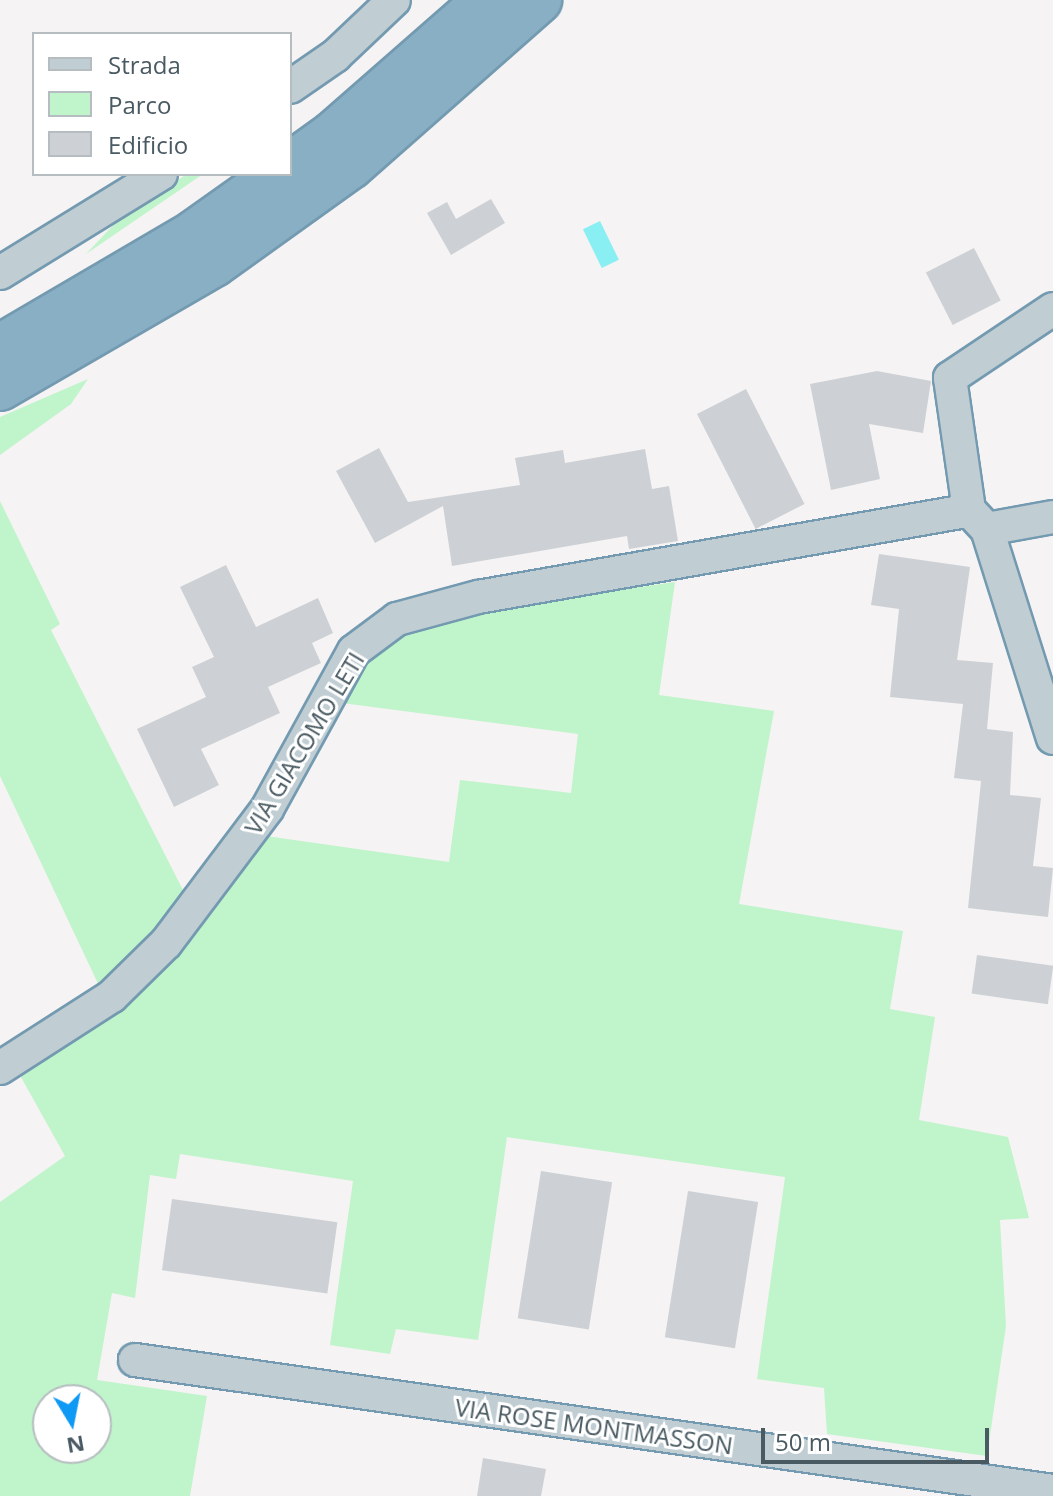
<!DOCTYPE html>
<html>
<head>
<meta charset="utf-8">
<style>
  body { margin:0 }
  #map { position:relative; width:1053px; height:1496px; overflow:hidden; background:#f5f3f3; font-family:"Open Sans",sans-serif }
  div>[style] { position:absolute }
  .green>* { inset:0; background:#c0f4cb }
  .water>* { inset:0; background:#8aeff3; transform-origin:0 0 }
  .building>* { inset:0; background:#cdd1d5; transform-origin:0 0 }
  .roads { filter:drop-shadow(2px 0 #739ab0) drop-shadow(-2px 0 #739ab0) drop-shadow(0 2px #739ab0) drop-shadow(0 -2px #739ab0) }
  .minor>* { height:32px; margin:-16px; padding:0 16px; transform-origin:16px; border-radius:16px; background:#c0cdd3 }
  .highway>* { height:44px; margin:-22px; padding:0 22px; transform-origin:22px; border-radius:22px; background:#88afc4 }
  span { translate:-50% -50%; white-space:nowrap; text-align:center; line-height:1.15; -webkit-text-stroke:6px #fff; paint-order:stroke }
  .street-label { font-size:24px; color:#495a62 }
  .legend { position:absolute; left:32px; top:32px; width:260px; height:144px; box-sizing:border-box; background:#fff; border:2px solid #b6bdc0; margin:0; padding:10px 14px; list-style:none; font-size:24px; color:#495a62 }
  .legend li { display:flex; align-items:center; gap:16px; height:40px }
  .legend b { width:40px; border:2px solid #b6bdc0 }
  .north { position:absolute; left:32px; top:1384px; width:80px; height:80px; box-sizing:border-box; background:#fff; border:2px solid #b6bdc0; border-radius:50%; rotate:170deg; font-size:22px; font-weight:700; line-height:32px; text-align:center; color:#495a62 }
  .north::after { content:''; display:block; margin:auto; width:28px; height:36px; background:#0e99f4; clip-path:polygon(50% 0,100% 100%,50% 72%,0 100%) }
  .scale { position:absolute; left:761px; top:1428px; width:228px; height:36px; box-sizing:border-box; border:4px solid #495a62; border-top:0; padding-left:10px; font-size:24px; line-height:28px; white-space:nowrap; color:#495a62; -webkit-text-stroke:6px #fff; paint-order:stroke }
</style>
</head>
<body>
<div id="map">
  <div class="green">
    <div style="clip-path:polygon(187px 174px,203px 174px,86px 254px,120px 218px)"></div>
    <div style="clip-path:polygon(88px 379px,71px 404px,0 455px,0 417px)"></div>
    <div style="clip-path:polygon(0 501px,60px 624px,51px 630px,189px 902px,102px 992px,0 776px)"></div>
    <div style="clip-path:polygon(evenodd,675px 582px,659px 695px,774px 711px,739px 904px,903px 931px,890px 1009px,935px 1017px,919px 1120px,1008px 1137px,1029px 1218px,1000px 1220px,1006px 1326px,987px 1456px,827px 1434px,824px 1388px,757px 1379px,785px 1177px,507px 1137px,478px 1340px,396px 1329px,390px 1354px,330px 1345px,353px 1181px,180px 1154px,176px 1179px,150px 1175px,135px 1298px,112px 1293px,97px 1380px,207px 1396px,190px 1496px,0 1496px,0 1202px,65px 1156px,17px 1070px,266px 836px,449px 862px,460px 780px,571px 793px,578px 734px,342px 703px,362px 663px,405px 631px,486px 609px,675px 582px,48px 1400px,96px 1400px,96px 1448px,48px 1448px,48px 1400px)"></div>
  </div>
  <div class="water">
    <div style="left:600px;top:221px;width:43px;height:19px;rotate:64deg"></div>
  </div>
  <div class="building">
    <div style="clip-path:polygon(491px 199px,505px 223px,451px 255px,427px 213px,447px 202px,456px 219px)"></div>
    <div style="left:974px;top:248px;width:59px;height:54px;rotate:63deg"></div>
    <div style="clip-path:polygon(877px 371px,931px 381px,923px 433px,869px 424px,880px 479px,831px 490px,810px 384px)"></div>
    <div style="left:746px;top:389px;width:129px;height:55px;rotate:63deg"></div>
    <div style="clip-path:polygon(379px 448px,408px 502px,520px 485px,515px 458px,563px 450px,565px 463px,645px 449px,652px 489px,669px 486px,678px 541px,629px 549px,627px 536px,452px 566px,443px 506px,375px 543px,336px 471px)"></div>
    <div style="clip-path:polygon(879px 554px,970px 567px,957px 660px,993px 663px,987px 729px,1013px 732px,1010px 795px,1041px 798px,1033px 866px,1053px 868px,1048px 917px,968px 908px,981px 781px,954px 778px,963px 704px,890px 697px,899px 609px,871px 605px)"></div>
    <div style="clip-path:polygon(226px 565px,256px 627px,318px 598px,333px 633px,312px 643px,321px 663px,268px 687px,280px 713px,201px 749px,219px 785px,174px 807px,137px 729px,206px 697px,192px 667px,214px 657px,180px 587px)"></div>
    <div style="left:977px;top:955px;width:77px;height:39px;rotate:8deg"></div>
    <div style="left:541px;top:1171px;width:72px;height:149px;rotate:9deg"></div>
    <div style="left:688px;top:1191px;width:71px;height:148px;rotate:9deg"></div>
    <div style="left:172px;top:1199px;width:167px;height:72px;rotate:8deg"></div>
    <div style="clip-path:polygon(483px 1458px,546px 1469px,541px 1496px,477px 1496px)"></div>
  </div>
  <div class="roads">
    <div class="minor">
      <div style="left:290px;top:87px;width:55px;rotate:-34.6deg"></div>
      <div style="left:335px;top:56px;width:81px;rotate:-43.5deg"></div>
      <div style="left:0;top:273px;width:189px;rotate:-31.6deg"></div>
      <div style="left:1053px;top:309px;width:124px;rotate:146.2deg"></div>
      <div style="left:950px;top:378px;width:133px;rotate:81.8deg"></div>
      <div style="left:969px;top:510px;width:26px;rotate:47deg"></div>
      <div style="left:987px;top:529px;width:219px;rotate:72.5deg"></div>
      <div style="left:987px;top:529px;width:67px;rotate:-10.3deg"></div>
      <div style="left:0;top:1068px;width:133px;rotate:-32.7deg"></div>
      <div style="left:112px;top:996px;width:76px;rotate:-44.5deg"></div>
      <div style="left:166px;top:943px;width:168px;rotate:-53deg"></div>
      <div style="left:267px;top:809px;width:180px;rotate:-61.2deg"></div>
      <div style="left:354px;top:651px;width:54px;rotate:-36.7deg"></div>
      <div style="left:397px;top:619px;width:84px;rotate:-15.2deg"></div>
      <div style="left:478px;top:597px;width:499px;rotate:-10deg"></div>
      <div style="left:135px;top:1360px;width:927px;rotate:8.12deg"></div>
    </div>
    <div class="highway">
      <div style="left:290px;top:165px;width:53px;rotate:-35.8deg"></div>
      <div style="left:333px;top:134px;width:203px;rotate:-41.2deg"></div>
      <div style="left:0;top:347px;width:225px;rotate:-30.4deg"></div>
      <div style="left:194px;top:233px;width:102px;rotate:-35.4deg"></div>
      <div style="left:0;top:388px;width:247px;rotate:-30.1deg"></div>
      <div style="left:214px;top:264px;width:168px;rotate:-35.6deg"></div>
      <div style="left:351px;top:166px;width:251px;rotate:-41.4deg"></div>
    </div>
  </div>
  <div class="street-label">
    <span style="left:304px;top:743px;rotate:-59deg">VIA GIACOMO LETI</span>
    <span style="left:594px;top:1426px;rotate:8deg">VIA ROSE MONTMASSON</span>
  </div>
  <ul class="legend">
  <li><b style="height:10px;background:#c0cdd3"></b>Strada</li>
  <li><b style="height:22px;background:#c0f4cb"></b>Parco</li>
  <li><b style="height:22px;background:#cdd1d5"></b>Edificio</li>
  </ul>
  <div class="north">N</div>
  <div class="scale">50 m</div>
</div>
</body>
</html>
